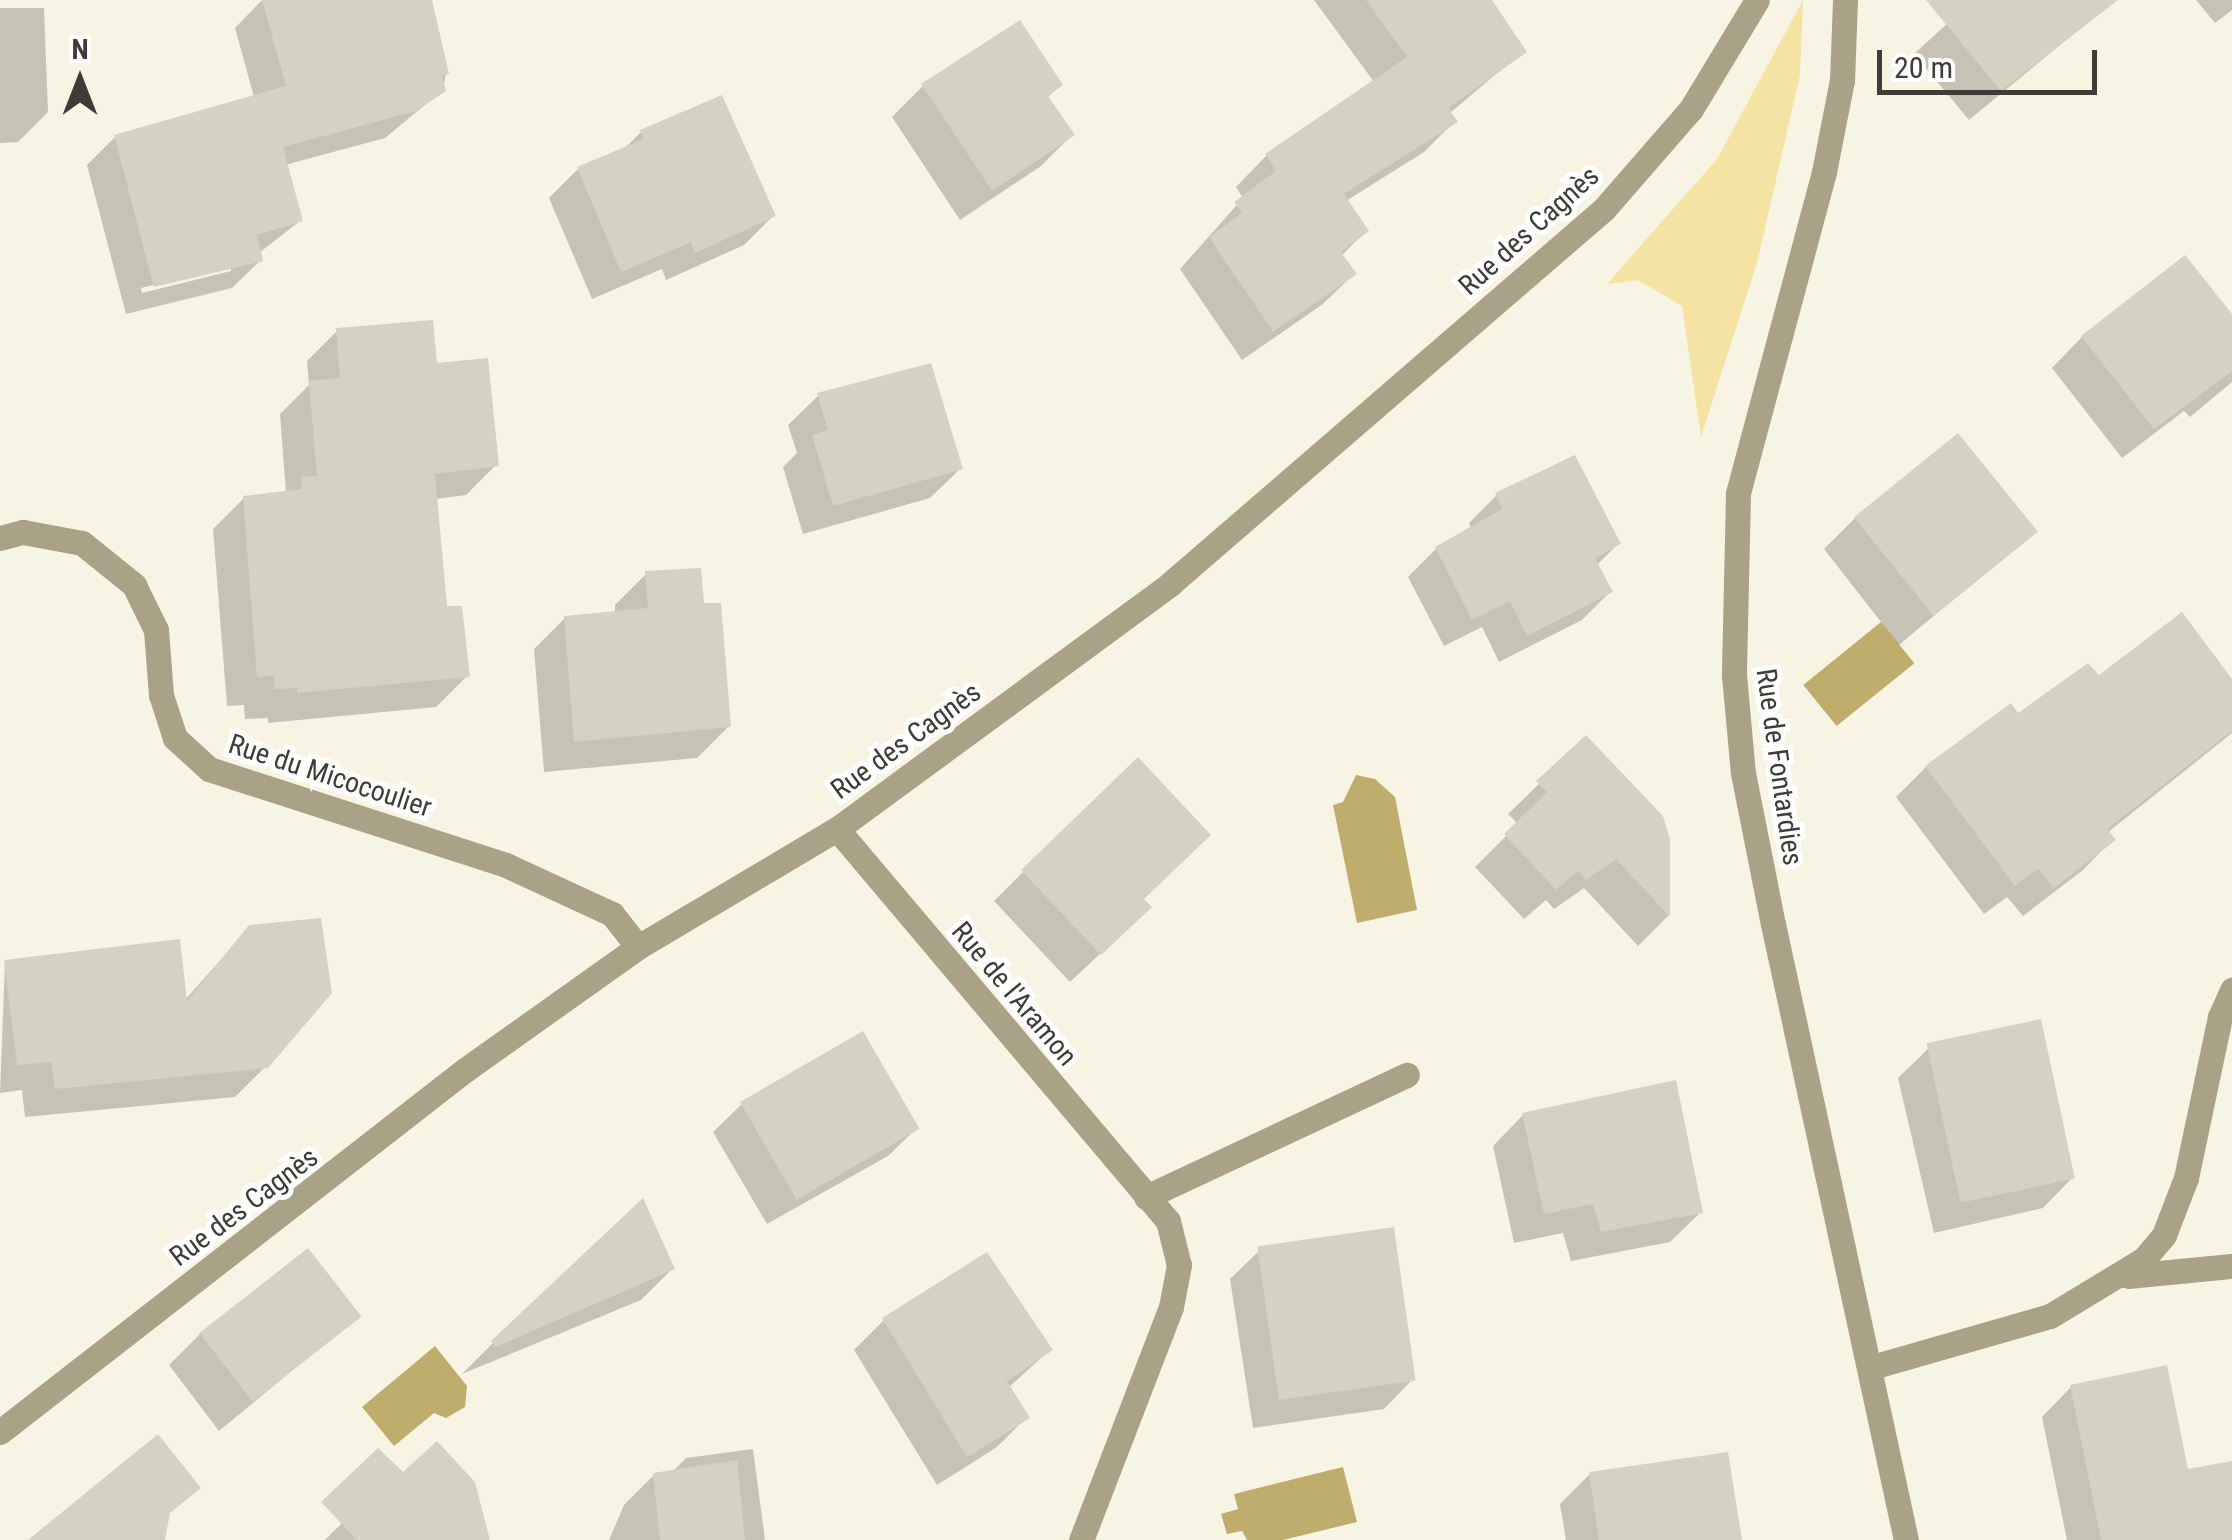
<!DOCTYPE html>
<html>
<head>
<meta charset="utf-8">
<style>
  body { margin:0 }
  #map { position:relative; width:2232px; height:1540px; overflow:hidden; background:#f8f4e4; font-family:"Roboto Condensed",sans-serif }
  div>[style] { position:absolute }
  .green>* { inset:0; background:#f4e3a3 }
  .water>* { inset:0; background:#bead6c; transform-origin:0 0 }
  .shadow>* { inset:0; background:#0003 }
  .building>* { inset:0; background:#d5d2c2; transform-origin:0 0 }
  .minor>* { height:25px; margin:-12.5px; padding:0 12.5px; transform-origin:12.5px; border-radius:12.5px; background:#a9a287 }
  span { translate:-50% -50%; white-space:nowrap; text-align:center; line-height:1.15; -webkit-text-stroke:10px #fff; paint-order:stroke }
  .street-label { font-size:28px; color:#3e3c36 }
  .north { position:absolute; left:30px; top:30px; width:100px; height:100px; -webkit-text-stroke:8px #fff; paint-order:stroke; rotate:0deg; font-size:28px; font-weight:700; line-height:40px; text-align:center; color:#3e3c36 }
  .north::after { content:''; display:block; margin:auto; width:35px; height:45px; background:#3e3c36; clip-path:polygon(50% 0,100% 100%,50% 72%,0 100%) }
  .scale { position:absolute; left:1877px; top:50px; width:220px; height:45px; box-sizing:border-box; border:5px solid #3e3c36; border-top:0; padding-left:12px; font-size:30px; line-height:35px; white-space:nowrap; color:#3e3c36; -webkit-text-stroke:8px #fff; paint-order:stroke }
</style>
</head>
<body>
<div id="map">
  <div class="green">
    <div style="clip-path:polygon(1803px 0,1800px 75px,1757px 263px,1701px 437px,1682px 306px,1638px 280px,1607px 284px,1717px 159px)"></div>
  </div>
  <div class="water">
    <div style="left:1881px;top:622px;width:53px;height:100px;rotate:51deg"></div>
    <div style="clip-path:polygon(1356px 775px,1375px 779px,1395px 797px,1417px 910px,1357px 923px,1333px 805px,1343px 802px)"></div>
    <div style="clip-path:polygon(435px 1346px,467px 1386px,465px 1407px,446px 1418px,434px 1413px,394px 1446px,362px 1407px)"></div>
    <div style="clip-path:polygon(1343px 1467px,1357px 1522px,1283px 1540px,1247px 1540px,1242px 1531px,1227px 1534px,1221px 1514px,1238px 1509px,1234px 1494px)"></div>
  </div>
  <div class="shadow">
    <div style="clip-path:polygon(0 0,0 8px,44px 8px,48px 112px,18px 142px,0 143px)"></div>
    <div style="clip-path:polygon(evenodd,262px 0,429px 0,446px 73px,443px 90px,385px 138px,285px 165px,300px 221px,259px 253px,261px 260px,232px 288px,126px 314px,87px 165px,115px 137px,254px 97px,235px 28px,262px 0,231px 266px,231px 271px,142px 293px,141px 288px,231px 266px)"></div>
    <div style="clip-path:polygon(1314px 0,1489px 0,1523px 51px,1449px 114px,1454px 122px,1424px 152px,1346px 201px,1366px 231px,1341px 256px,1354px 274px,1323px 304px,1242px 360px,1180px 269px,1243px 198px,1236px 187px,1266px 156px,1374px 82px)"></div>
    <div style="clip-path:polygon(1973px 0,2099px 0,2105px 8px,1969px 120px,1914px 54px)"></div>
    <div style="clip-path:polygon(2196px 0,2232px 0,2232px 10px,2215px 23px)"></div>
    <div style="clip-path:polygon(1060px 85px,1047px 98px,1072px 135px,1041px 166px,960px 220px,892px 117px,923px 86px)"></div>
    <div style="clip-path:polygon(641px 132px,773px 216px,744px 245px,666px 280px,662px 269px,592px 299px,549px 198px,578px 169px,622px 151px)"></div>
    <div style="clip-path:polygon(2232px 318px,2232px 382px,2190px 417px,2184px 411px,2122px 458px,2052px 368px,2082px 337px)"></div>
    <div style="clip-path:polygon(337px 331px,434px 365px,496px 465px,466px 495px,435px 499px,445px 608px,467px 676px,436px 707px,268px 723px,268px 718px,245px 719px,244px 705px,227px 706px,213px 529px,244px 498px,286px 493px,280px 414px,309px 385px,307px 361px)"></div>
    <div style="clip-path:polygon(818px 396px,960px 469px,930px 498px,803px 534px,783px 467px,797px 453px,788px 425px)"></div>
    <div style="clip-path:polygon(1496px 496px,1618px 544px,1596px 566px,1610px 592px,1582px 620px,1499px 662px,1482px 627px,1444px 646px,1408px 577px,1436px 549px,1471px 529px,1469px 523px)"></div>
    <div style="clip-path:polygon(1855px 518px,2035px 531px,1899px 645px,1824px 549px)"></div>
    <div style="clip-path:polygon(646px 574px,702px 606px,729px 726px,697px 758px,544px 772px,534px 649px,565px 618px,615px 614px,615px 605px)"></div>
    <div style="clip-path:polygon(2099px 678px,2232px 683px,2232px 733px,2107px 833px,2112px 840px,2083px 870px,2023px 916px,2007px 897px,1984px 914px,1896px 797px,1926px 767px)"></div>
    <div style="clip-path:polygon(1586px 738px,1668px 841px,1668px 916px,1638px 946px,1584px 888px,1554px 909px,1546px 900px,1524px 919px,1475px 867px,1518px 824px,1508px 814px)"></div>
    <div style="clip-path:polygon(1023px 872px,1119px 936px,1070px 982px,994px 901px)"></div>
    <div style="clip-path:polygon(250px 927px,266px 1066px,235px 1097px,25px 1117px,22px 1090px,0 1093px,5px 962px,184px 1001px)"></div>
    <div style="clip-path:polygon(1929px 1048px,2073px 1177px,2043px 1208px,1934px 1233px,1898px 1078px)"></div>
    <div style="clip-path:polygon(742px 1104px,917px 1128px,888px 1156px,767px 1224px,713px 1132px)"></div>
    <div style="clip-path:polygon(1523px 1115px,1701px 1212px,1670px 1242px,1571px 1261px,1563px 1233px,1514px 1243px,1493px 1146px)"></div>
    <div style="clip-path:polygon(1259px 1251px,1412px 1380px,1384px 1409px,1253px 1428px,1230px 1279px)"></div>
    <div style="clip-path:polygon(672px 1269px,641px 1300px,462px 1374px,493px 1343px)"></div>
    <div style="clip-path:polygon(357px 1317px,219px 1431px,169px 1365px,200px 1334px)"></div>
    <div style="clip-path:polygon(884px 1320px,1050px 1350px,1008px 1388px,1027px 1417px,997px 1447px,937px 1485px,854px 1350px)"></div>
    <div style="clip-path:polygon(2071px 1387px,2186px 1472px,2232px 1464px,2232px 1540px,2067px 1540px,2042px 1417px)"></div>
    <div style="clip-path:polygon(753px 1449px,765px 1540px,609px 1540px,624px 1505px,654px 1475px,671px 1473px,686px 1458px)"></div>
    <div style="clip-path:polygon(396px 1469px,403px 1475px,487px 1540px,325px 1540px)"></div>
    <div style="clip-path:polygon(1590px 1474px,1739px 1540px,1566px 1540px,1560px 1504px)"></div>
  </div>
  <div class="building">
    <div style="clip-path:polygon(262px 0,432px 0,449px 74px,442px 76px,446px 91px,416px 111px,283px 147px,303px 221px,257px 235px,263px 261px,154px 287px,114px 135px,286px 86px)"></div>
    <div style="clip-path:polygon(1366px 0,1492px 0,1527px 52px,1448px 108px,1458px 122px,1344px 194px,1369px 231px,1341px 252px,1357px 274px,1273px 332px,1209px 237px,1242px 213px,1234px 202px,1276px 171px,1265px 154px,1407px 57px)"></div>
    <div style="clip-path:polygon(1926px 0,2118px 0,2001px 91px)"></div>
    <div style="clip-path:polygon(1020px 20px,1063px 85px,1048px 96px,1075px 135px,992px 191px,921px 84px)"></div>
    <div style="clip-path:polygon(722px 95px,776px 216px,695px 253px,691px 242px,621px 272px,577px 167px,644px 139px,640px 130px)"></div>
    <div style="clip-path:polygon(2185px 255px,2232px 314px,2232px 371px,2154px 429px,2081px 336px)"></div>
    <div style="clip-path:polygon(433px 320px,437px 363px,488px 358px,499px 466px,435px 474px,447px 606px,462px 606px,470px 677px,297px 693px,297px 688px,275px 689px,274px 676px,257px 677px,243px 496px,302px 489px,301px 477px,317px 476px,309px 381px,340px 378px,336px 328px)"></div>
    <div style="clip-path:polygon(931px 363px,963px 469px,833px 506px,812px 435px,828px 430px,817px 393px)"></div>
    <div style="left:1958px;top:433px;width:127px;height:134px;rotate:51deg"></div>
    <div style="clip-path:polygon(1575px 455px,1621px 544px,1595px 558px,1613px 592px,1527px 636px,1510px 601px,1472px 620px,1435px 547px,1502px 509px,1495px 493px)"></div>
    <div style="clip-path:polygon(701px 568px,704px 603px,721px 603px,731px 727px,574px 742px,564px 616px,648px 608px,645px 571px)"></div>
    <div style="clip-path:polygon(2182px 612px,2232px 679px,2232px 731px,2107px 829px,2116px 840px,2054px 888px,2038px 869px,2015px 886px,1925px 766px,2011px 703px,2018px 713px,2088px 663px,2099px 675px)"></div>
    <div style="clip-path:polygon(1586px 735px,1663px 816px,1670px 840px,1670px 917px,1616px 859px,1586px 880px,1578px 871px,1556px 890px,1504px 834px,1547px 792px,1536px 781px)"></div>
    <div style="clip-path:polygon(1138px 757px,1211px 835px,1144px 899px,1152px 907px,1101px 955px,1021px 870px)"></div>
    <div style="clip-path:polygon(321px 918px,332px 993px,268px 1068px,55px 1089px,51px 1062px,17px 1065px,4px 960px,180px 939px,187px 1001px,249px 925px)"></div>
    <div style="left:2041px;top:1019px;width:163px;height:117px;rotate:78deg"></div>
    <div style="left:863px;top:1031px;width:113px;height:142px;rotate:60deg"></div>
    <div style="clip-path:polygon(1676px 1080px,1703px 1213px,1601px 1232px,1593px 1204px,1544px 1214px,1522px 1113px)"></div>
    <div style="clip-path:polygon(643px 1198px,675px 1269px,496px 1347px,491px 1341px)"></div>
    <div style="left:1394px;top:1227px;width:155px;height:138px;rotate:82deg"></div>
    <div style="left:308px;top:1248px;width:87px;height:138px;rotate:52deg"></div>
    <div style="clip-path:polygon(987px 1252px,1053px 1350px,1007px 1381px,1030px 1418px,967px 1457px,882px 1318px)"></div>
    <div style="clip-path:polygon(2167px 1365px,2188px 1469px,2232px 1461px,2232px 1540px,2101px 1540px,2070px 1385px)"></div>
    <div style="clip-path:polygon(158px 1434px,201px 1488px,170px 1513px,165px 1540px,28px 1540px)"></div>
    <div style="clip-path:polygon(437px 1441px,475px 1482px,490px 1540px,357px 1540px,321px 1502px,378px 1448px,403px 1472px)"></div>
    <div style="clip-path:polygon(1728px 1452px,1742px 1540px,1599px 1540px,1589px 1472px)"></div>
    <div style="clip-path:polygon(737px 1460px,745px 1540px,660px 1540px,653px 1473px)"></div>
  </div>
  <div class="minor">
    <div style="left:1845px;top:0;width:80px;rotate:92.1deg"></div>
    <div style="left:1842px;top:80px;width:94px;rotate:101.1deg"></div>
    <div style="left:1824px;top:172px;width:333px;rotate:105deg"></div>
    <div style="left:1738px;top:494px;width:181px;rotate:91.3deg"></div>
    <div style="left:1734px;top:675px;width:98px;rotate:84.8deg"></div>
    <div style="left:1743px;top:773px;width:154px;rotate:78.8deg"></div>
    <div style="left:1773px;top:924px;width:630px;rotate:77.82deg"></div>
    <div style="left:0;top:538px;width:24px;rotate:-15deg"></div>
    <div style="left:23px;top:532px;width:60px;rotate:10.6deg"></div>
    <div style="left:82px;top:543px;width:67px;rotate:38.9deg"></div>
    <div style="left:134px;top:585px;width:50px;rotate:63.9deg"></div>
    <div style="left:156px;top:630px;width:65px;rotate:85.6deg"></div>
    <div style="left:161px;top:695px;width:45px;rotate:72deg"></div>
    <div style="left:175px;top:738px;width:46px;rotate:42.4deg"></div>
    <div style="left:209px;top:769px;width:312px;rotate:17.9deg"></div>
    <div style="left:506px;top:865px;width:117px;rotate:24.8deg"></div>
    <div style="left:612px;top:914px;width:42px;rotate:51.8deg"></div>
    <div style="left:837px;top:829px;width:513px;rotate:49.82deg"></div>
    <div style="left:1168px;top:1221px;width:45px;rotate:76deg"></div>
    <div style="left:1179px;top:1265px;width:43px;rotate:100.8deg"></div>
    <div style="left:1171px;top:1307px;width:250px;rotate:111.1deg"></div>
    <div style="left:1146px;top:1197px;width:288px;rotate:-25.1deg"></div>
    <div style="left:2128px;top:1276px;width:104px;rotate:-5.5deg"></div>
    <div style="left:1872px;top:1367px;width:185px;rotate:-16deg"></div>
    <div style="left:2050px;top:1316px;width:110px;rotate:-31.2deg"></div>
    <div style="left:2144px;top:1259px;width:31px;rotate:-50deg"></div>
    <div style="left:2164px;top:1235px;width:61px;rotate:-68.9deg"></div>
    <div style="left:2186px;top:1178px;width:165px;rotate:-78.1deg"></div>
    <div style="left:2220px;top:1017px;width:30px;rotate:-66deg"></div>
    <div style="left:0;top:1432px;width:589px;rotate:-37.9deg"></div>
    <div style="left:465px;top:1070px;width:212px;rotate:-35.4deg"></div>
    <div style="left:638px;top:947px;width:231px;rotate:-30.7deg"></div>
    <div style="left:837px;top:829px;width:413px;rotate:-36.3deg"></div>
    <div style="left:1170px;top:584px;width:574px;rotate:-40.83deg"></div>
    <div style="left:1604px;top:209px;width:133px;rotate:-49deg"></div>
    <div style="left:1691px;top:109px;width:127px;rotate:-58.8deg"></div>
  </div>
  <div class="street-label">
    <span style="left:1529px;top:231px;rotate:-42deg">Rue des Cagnès</span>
    <span style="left:906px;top:741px;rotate:-36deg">Rue des Cagnès</span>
    <span style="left:1779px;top:767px;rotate:82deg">Rue de Fontardies</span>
    <span style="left:330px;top:776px;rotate:18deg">Rue du Micocoulier</span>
    <span style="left:1014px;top:994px;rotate:50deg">Rue de l'Aramon</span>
    <span style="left:244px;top:1207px;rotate:-37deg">Rue des Cagnès</span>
  </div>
  <div class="north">N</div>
  <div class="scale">20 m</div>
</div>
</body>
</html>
